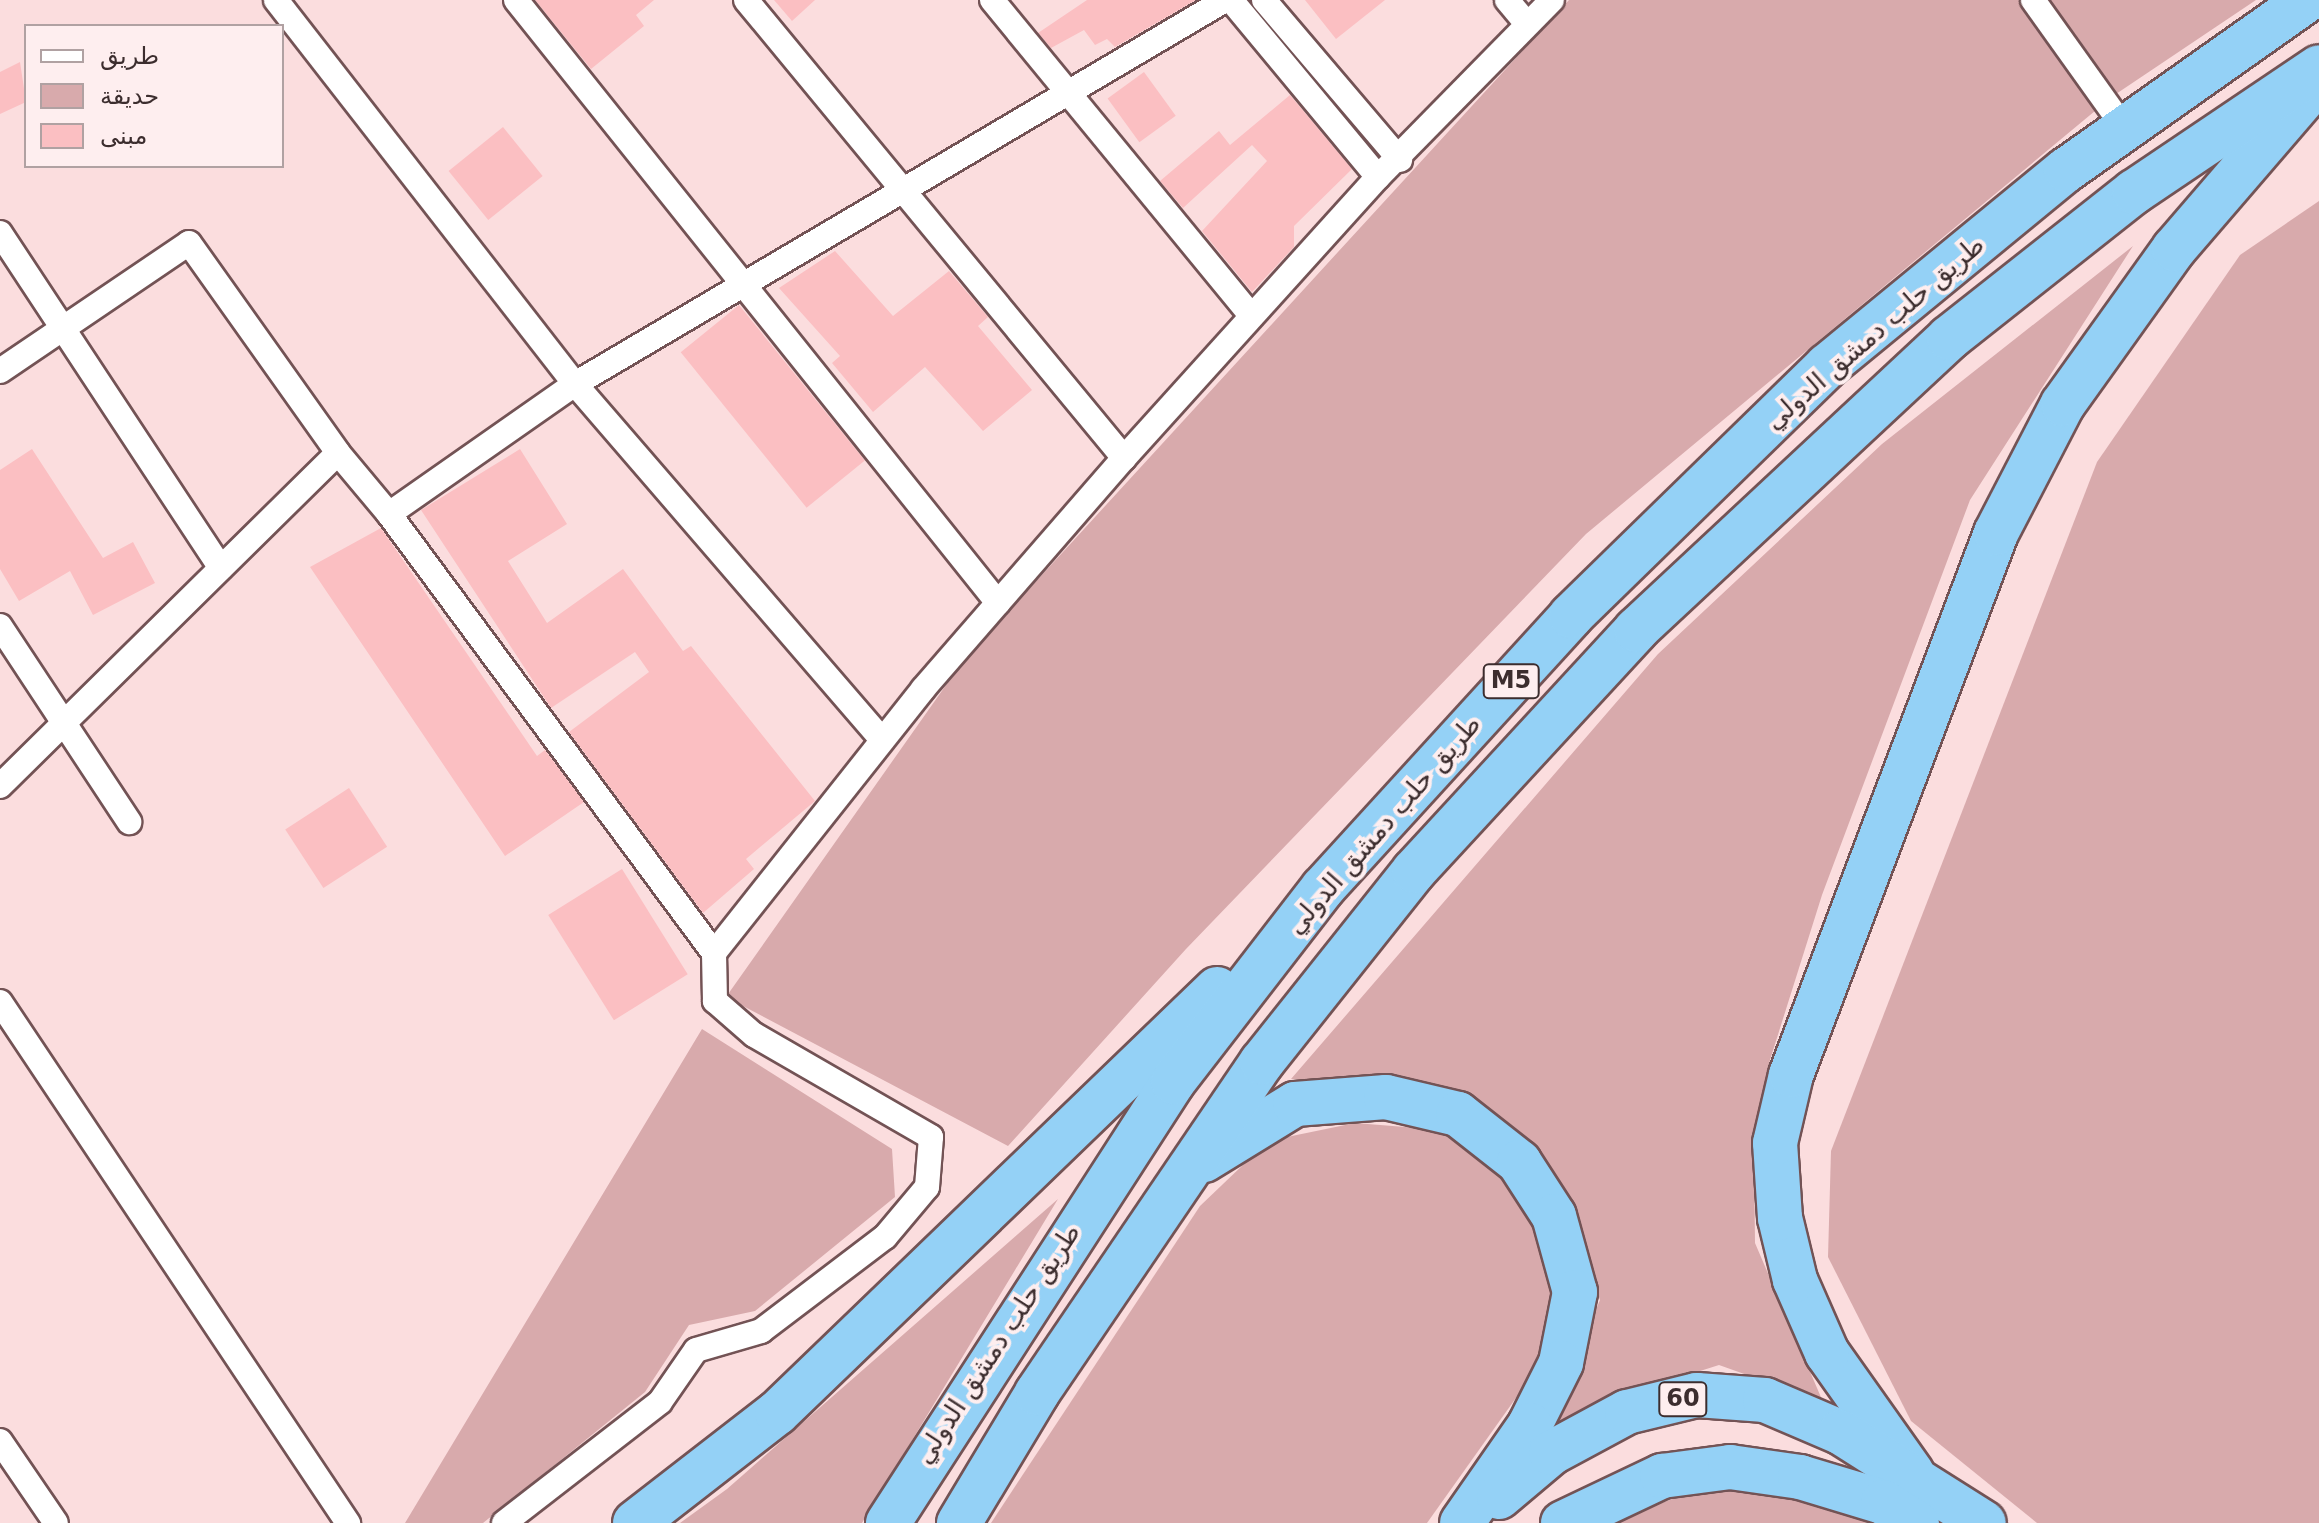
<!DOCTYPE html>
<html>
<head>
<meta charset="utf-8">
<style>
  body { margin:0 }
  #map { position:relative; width:2319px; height:1523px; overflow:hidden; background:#fbddde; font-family:"DejaVu Sans","Noto Naskh Arabic",sans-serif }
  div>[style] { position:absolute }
  .green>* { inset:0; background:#d8aaac }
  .building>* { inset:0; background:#fbbfc2; transform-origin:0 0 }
  .roads { filter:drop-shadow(2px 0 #735355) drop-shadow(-2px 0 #735355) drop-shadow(0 2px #735355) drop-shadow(0 -2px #735355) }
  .street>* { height:24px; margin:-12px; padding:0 12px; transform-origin:12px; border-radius:12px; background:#fff }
  .highway>* { height:44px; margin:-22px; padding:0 22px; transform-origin:22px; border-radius:22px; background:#94d1f6 }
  span { translate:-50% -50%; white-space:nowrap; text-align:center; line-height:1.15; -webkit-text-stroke:8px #feeeef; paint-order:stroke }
  .shield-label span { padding:2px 6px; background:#feeeef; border:2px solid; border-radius:6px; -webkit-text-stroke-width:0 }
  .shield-label { font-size:24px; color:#3c2d2e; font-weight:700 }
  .street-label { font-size:26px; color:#3c2d2e }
  .legend { position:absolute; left:24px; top:24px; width:260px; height:144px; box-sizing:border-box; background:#feeeef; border:2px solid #b0a1a2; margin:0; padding:10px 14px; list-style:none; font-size:24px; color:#3c2d2e }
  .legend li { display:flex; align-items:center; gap:16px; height:40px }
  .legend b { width:40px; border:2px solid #b0a1a2 }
</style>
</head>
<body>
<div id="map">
  <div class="green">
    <div style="clip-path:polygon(1569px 0,2256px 0,2113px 96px,1586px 534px,1186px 949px,1008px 1146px,726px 997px,963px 661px)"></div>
    <div style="clip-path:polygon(2319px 201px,2319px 1523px,2037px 1523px,1911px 1421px,1828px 1257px,1831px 1151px,2097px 462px,2240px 255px)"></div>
    <div style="clip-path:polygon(2133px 246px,1970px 500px,1822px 895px,1770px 1060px,1754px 1152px,1755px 1243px,1823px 1402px,1719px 1365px,1612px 1399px,1542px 1436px,1600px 1300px,1571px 1209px,1536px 1150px,1480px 1101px,1393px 1079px,1291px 1079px,1658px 654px,1882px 444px)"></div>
    <div style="clip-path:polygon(702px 1029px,892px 1149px,895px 1197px,755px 1311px,689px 1325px,645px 1392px,483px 1523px,405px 1523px)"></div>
    <div style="clip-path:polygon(1355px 1123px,1443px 1130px,1497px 1171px,1540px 1227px,1557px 1290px,1545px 1357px,1427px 1523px,991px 1523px,1200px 1206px,1268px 1141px)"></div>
    <div style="clip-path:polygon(1058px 1199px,862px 1523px,680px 1523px,727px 1489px)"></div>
    <div style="clip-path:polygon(1708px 1486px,1843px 1507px,1871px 1523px,1607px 1523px)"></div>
  </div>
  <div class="building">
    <div style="clip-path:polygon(535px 0,654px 0,636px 15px,644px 26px,591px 69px)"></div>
    <div style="clip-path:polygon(774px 0,815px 0,792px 21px)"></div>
    <div style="clip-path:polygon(1087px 0,1196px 0,1115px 47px,1107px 39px,1095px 45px,1084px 30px,1051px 48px,1038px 33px)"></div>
    <div style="clip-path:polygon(1305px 0,1385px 0,1336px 39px)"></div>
    <div style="clip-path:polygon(20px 62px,26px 102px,0 114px,0 72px)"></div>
    <div style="left:1144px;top:72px;width:54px;height:45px;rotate:54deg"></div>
    <div style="clip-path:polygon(1290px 95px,1352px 169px,1294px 226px,1294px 247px,1252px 292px,1202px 231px,1267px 161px,1252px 145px,1183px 208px,1160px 181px,1219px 131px,1230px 145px)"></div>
    <div style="left:503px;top:127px;width:63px;height:70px;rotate:51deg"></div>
    <div style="clip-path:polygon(835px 251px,893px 316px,949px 271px,988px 317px,978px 326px,1032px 390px,983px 431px,925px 367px,873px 412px,832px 363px,840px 356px,779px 288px)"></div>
    <div style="left:739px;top:305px;width:200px;height:75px;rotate:51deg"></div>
    <div style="clip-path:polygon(32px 449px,103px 558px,133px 542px,155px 583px,93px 615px,70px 571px,19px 601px,0 569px,0 470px)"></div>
    <div style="clip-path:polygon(520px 449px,567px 524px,508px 561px,547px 623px,623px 569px,683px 651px,691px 646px,815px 801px,746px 859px,754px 869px,703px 913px,569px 732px,649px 672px,635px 652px,551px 708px,421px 510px)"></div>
    <div style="clip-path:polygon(381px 528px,537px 756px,545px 750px,584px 802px,505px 856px,310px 567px)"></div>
    <div style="left:349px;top:788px;width:70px;height:76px;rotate:57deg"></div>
    <div style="left:622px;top:869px;width:124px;height:87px;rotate:58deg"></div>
  </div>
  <div class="roads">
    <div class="street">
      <div style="left:276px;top:0;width:487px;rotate:52.1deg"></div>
      <div style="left:575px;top:384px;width:470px;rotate:49.2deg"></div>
      <div style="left:516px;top:0;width:772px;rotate:51.36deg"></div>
      <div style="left:746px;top:0;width:594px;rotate:50.47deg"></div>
      <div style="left:992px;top:0;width:409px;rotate:50.6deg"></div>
      <div style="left:1231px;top:0;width:230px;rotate:50.3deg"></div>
      <div style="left:1264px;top:0;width:210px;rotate:49.6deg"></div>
      <div style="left:1507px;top:0;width:30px;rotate:50deg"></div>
      <div style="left:2033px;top:0;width:158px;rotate:54.5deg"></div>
      <div style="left:0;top:233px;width:401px;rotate:56.6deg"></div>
      <div style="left:0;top:371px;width:228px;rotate:-34.1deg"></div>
      <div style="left:189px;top:243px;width:257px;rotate:54.6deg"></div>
      <div style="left:389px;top:514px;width:546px;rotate:53.49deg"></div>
      <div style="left:0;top:626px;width:235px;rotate:56.6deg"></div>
      <div style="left:0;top:786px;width:474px;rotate:-44.6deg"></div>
      <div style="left:338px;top:453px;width:80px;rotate:50.1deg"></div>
      <div style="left:389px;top:514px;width:227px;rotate:-35deg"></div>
      <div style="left:575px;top:384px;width:755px;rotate:-30.57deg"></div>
      <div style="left:0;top:1002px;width:627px;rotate:56.26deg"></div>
      <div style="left:0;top:1441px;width:99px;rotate:55.7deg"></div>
      <div style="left:504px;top:1523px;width:197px;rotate:-37.8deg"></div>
      <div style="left:660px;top:1402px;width:63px;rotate:-55.3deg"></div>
      <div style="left:696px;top:1350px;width:68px;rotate:-16.3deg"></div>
      <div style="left:761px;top:1331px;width:156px;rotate:-37.2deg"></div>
      <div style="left:885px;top:1237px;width:65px;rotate:-50deg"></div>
      <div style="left:927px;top:1187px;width:50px;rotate:-85.4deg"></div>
      <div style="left:931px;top:1137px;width:204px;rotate:-150deg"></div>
      <div style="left:754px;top:1035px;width:52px;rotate:-138.9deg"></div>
      <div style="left:715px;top:1001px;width:48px;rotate:-91.2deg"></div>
      <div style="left:714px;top:953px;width:337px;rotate:-51.6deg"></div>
      <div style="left:923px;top:689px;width:306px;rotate:-49deg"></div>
      <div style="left:1124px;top:458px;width:379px;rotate:-47.9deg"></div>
      <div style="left:1378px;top:177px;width:248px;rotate:-45.5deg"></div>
    </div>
    <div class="highway">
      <div style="left:1204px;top:1160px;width:107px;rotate:-31.6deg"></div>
      <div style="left:1295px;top:1104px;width:91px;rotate:-4.4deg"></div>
      <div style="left:1386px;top:1097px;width:74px;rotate:13.3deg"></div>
      <div style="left:1458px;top:1114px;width:78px;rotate:38.2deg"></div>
      <div style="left:1519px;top:1162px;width:64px;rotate:57.1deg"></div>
      <div style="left:1554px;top:1216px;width:79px;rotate:74.6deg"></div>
      <div style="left:1575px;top:1292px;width:72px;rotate:101.2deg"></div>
      <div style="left:1561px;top:1363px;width:69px;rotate:116.6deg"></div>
      <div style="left:1530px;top:1425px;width:119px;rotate:124.8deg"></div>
      <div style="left:1912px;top:1473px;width:147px;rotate:-125.3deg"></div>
      <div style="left:1827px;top:1353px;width:80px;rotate:-113.7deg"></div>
      <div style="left:1795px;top:1280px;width:64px;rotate:-103.6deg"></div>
      <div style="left:1780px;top:1218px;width:75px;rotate:-93.8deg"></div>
      <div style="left:1775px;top:1143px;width:70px;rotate:-76.8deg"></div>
      <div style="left:1791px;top:1075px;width:579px;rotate:-69.28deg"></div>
      <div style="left:1996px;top:533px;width:145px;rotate:-62.6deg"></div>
      <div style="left:2063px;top:404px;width:191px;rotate:-54.4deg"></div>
      <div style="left:2174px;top:249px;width:206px;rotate:-49.3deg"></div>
      <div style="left:1499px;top:1497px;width:68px;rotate:-40.2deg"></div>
      <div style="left:1551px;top:1453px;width:86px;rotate:-28.3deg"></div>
      <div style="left:1627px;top:1412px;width:72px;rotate:-13.7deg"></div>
      <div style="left:1697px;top:1395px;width:68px;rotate:4.2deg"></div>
      <div style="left:1765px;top:1400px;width:82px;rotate:23.1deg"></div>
      <div style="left:1840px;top:1432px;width:170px;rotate:32.3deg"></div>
      <div style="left:635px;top:1523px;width:180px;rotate:-37.8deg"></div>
      <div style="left:777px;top:1413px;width:611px;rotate:-43.94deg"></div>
      <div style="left:888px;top:1523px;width:525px;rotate:-57.13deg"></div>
      <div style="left:1173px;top:1082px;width:245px;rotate:-52.3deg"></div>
      <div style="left:1323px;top:888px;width:368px;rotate:-47.6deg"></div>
      <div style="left:1571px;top:616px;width:358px;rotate:-44.3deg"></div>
      <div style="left:1827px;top:366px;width:309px;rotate:-39.4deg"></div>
      <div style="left:2066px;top:170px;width:295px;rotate:-35.2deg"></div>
      <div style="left:959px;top:1523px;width:152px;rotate:-59deg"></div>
      <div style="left:1037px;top:1393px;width:400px;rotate:-55.8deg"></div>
      <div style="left:1262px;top:1062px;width:244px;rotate:-51.5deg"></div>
      <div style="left:1414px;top:871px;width:328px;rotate:-47.3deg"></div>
      <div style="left:1636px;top:630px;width:428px;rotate:-43deg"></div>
      <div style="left:1949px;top:338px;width:236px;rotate:-38.3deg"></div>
      <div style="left:2134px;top:192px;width:223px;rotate:-34deg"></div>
      <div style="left:1563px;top:1523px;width:110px;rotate:-25.4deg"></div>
      <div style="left:1662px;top:1476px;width:69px;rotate:-7.5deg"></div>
      <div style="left:1730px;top:1467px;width:71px;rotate:8.1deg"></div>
      <div style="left:1800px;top:1477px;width:87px;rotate:16.8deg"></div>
      <div style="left:1883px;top:1502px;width:40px;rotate:32deg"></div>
    </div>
  </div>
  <div class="shield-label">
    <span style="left:1511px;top:681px">M5</span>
    <span style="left:1683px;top:1399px">60</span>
  </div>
  <div class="street-label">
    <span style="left:1875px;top:333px;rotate:-41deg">طريق حلب دمشق الدولي</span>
    <span style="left:1384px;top:825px;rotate:-49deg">طريق حلب دمشق الدولي</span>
    <span style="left:998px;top:1344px;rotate:-57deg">طريق حلب دمشق الدولي</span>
  </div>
  <ul class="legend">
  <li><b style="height:10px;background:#fff"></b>طريق</li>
  <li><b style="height:22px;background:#d8aaac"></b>حديقة</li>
  <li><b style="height:22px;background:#fbbfc2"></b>مبنى</li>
  </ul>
</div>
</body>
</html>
